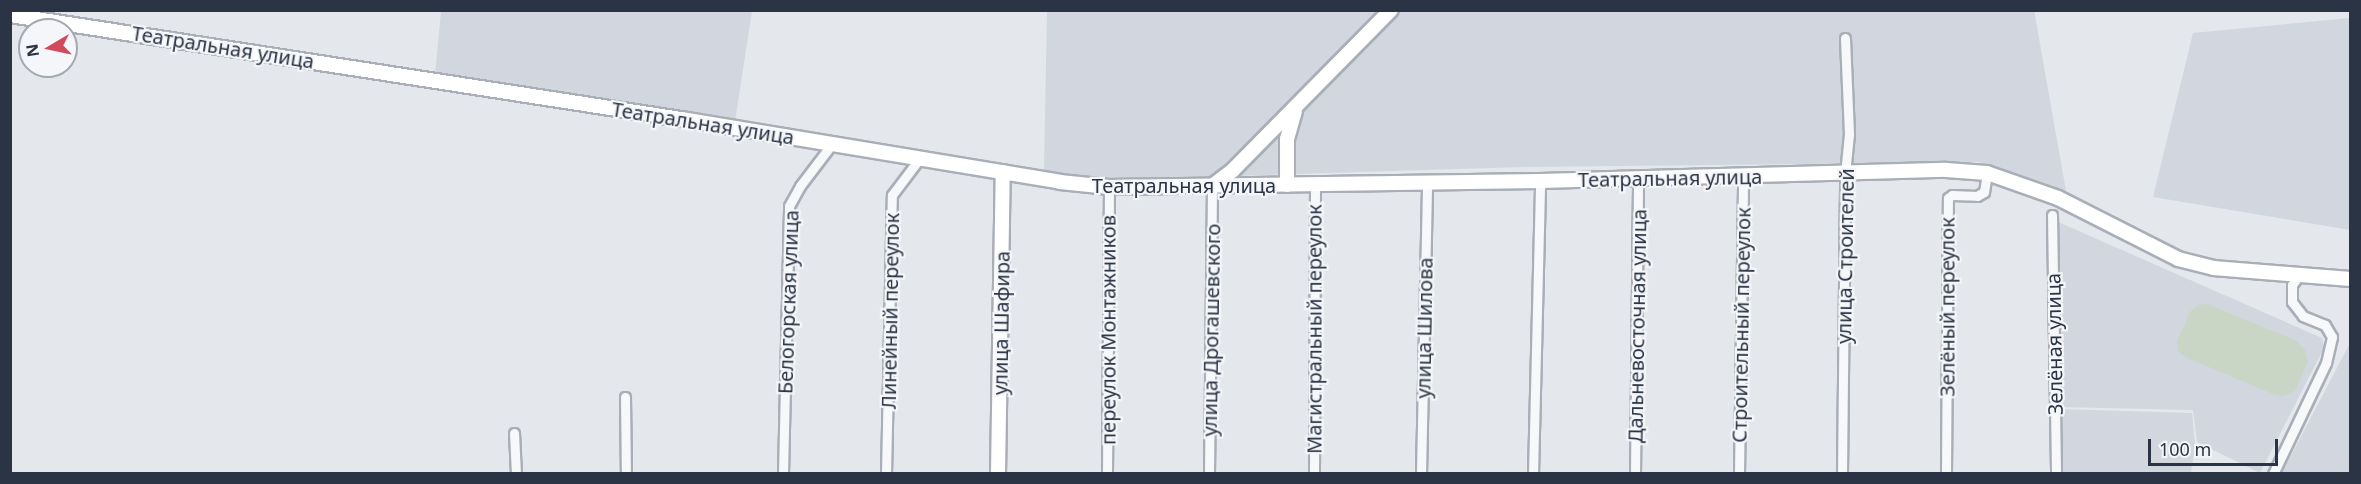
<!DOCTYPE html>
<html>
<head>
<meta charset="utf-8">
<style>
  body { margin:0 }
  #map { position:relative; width:2361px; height:484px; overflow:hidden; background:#e4e7ec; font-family:"Noto Sans",sans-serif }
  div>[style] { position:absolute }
  .built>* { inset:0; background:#d2d6de }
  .green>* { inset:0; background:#c9d6c5 }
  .roads { filter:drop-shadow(2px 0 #a9aeb7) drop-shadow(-2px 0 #a9aeb7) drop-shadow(0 2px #a9aeb7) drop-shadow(0 -2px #a9aeb7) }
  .street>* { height:9px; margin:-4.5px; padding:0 4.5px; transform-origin:4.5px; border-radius:4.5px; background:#f7f8fa }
  .secondary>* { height:14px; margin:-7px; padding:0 7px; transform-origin:7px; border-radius:7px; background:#fff }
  span { translate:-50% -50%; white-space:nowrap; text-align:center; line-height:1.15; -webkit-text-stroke:4.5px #f4f6f9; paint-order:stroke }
  .street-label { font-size:20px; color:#2b3445 }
  .frame { position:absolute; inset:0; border:12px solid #2b3445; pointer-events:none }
  .north { position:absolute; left:18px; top:18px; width:60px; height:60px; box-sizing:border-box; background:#f4f6f9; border:2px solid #a4a8b1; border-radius:50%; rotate:261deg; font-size:16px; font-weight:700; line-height:24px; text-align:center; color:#2b3445 }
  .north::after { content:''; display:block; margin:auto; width:21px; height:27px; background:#d1495b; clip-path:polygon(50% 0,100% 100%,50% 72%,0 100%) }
  .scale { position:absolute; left:2148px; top:439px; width:130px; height:27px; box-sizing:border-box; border:3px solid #2b3445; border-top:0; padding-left:8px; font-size:18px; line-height:21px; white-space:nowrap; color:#2b3445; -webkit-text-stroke:4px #f4f6f9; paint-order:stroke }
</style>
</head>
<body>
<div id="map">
  <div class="built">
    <div style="clip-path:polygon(2034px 10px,2066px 191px,1980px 162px,1524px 167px,1102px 180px,1044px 170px,1047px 11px)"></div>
    <div style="clip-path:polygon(441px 11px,752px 11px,735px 121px,435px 75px)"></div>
    <div style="clip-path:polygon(2350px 18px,2350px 230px,2153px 197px,2193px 33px)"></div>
    <div style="clip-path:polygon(2056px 221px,2322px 338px,2324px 348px,2260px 473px,2197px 442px,2193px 410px,2060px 407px)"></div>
    <div style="clip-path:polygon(2350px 343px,2350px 473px,2282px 473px)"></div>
    <div style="clip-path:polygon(2059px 409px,2192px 413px,2195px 445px,2191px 473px,2059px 473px)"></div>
  </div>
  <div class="green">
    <div style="clip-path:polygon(2207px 304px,2297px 341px,2305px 350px,2308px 362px,2295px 391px,2283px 396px,2273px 394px,2185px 357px,2178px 351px,2177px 341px,2190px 312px,2198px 305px)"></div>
  </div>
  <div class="roads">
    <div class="street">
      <div style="left:2052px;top:215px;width:259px;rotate:89.1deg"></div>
      <div style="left:625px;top:397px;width:77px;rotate:89.3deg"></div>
      <div style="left:514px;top:433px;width:41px;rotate:87.2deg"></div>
      <div style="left:783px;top:474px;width:268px;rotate:-88.7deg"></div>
      <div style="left:789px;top:206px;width:23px;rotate:-61deg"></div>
      <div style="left:800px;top:186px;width:53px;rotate:-52.7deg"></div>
      <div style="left:886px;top:474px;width:279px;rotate:-88.8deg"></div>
      <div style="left:892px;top:195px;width:46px;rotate:-52.9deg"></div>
      <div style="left:1107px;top:474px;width:287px;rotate:-89.6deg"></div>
      <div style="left:1209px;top:474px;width:288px;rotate:-89.4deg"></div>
      <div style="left:1314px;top:474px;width:289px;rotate:-89.8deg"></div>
      <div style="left:1421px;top:474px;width:292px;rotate:-88.8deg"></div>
      <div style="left:1533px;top:474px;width:293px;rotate:-88.6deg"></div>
      <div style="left:1635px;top:474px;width:295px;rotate:-89.4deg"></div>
      <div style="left:1739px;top:474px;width:298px;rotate:-89.2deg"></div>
      <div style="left:1842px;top:474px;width:300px;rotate:-89.4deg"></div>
      <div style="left:1845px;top:174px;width:40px;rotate:-84.3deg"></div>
      <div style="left:1849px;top:134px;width:96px;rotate:-92.4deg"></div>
      <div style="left:1946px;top:474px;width:276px;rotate:-89.6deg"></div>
      <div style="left:1948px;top:198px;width:5px;rotate:-37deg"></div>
      <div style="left:1952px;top:195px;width:25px;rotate:2deg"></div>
      <div style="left:1977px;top:196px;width:8px;rotate:-30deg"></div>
      <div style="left:1984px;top:192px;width:19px;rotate:-81deg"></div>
      <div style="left:2273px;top:474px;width:123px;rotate:-64.5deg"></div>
      <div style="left:2326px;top:363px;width:27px;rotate:-77deg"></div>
      <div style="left:2332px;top:337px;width:14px;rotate:-120deg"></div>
      <div style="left:2325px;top:325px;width:24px;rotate:-158deg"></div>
      <div style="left:2303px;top:316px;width:18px;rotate:-128deg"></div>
      <div style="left:2292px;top:302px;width:17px;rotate:-90deg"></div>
      <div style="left:2292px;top:285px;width:12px;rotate:-55deg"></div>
    </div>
    <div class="secondary">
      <div style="left:10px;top:15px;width:679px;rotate:8.81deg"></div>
      <div style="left:681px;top:119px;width:384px;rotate:9.4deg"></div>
      <div style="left:1060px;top:182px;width:49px;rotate:5.8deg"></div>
      <div style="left:1109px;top:187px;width:431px;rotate:-0.8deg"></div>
      <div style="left:1540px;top:181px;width:406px;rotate:-1.6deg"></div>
      <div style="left:1946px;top:170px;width:41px;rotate:4.2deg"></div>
      <div style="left:1987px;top:173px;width:75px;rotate:19.4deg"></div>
      <div style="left:2058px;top:198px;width:135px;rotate:26.9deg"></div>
      <div style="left:2178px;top:259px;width:37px;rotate:14deg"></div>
      <div style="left:2214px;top:268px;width:136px;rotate:4.6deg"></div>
      <div style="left:1287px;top:185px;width:46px;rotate:-90deg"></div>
      <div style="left:1287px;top:139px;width:29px;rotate:-74deg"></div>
      <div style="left:1212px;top:186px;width:26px;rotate:-37deg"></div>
      <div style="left:1233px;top:170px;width:225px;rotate:-45.4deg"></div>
      <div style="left:998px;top:474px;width:302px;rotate:-89.1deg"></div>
    </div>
  </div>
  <div class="street-label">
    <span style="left:223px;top:47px;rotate:9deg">Театральная улица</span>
    <span style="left:703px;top:123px;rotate:9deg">Театральная улица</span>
    <span style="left:1670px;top:178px;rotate:-1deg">Театральная улица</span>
    <span style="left:1184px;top:185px">Театральная улица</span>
    <span style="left:1845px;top:256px;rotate:-89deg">улица Строителей</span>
    <span style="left:788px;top:302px;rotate:-88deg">Белогорская улица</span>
    <span style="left:1947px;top:307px;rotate:-90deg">Зелёный переулок</span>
    <span style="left:890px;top:311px;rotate:-89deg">Линейный переулок</span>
    <span style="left:1001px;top:323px;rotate:-89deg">улица Шафира</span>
    <span style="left:1741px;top:325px;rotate:-89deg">Строительный переулок</span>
    <span style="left:1637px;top:326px;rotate:-89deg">Дальневосточная улица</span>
    <span style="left:1424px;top:328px;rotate:-89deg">улица Шилова</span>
    <span style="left:1314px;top:329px;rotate:-90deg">Магистральный переулок</span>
    <span style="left:1108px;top:330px;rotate:-90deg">переулок Монтажников</span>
    <span style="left:1211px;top:330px;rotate:-89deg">улица Дрогашевского</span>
    <span style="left:2054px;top:344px;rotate:-91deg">Зелёная улица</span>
  </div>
  <div class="frame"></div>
  <div class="north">N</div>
  <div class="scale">100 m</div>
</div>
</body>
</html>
